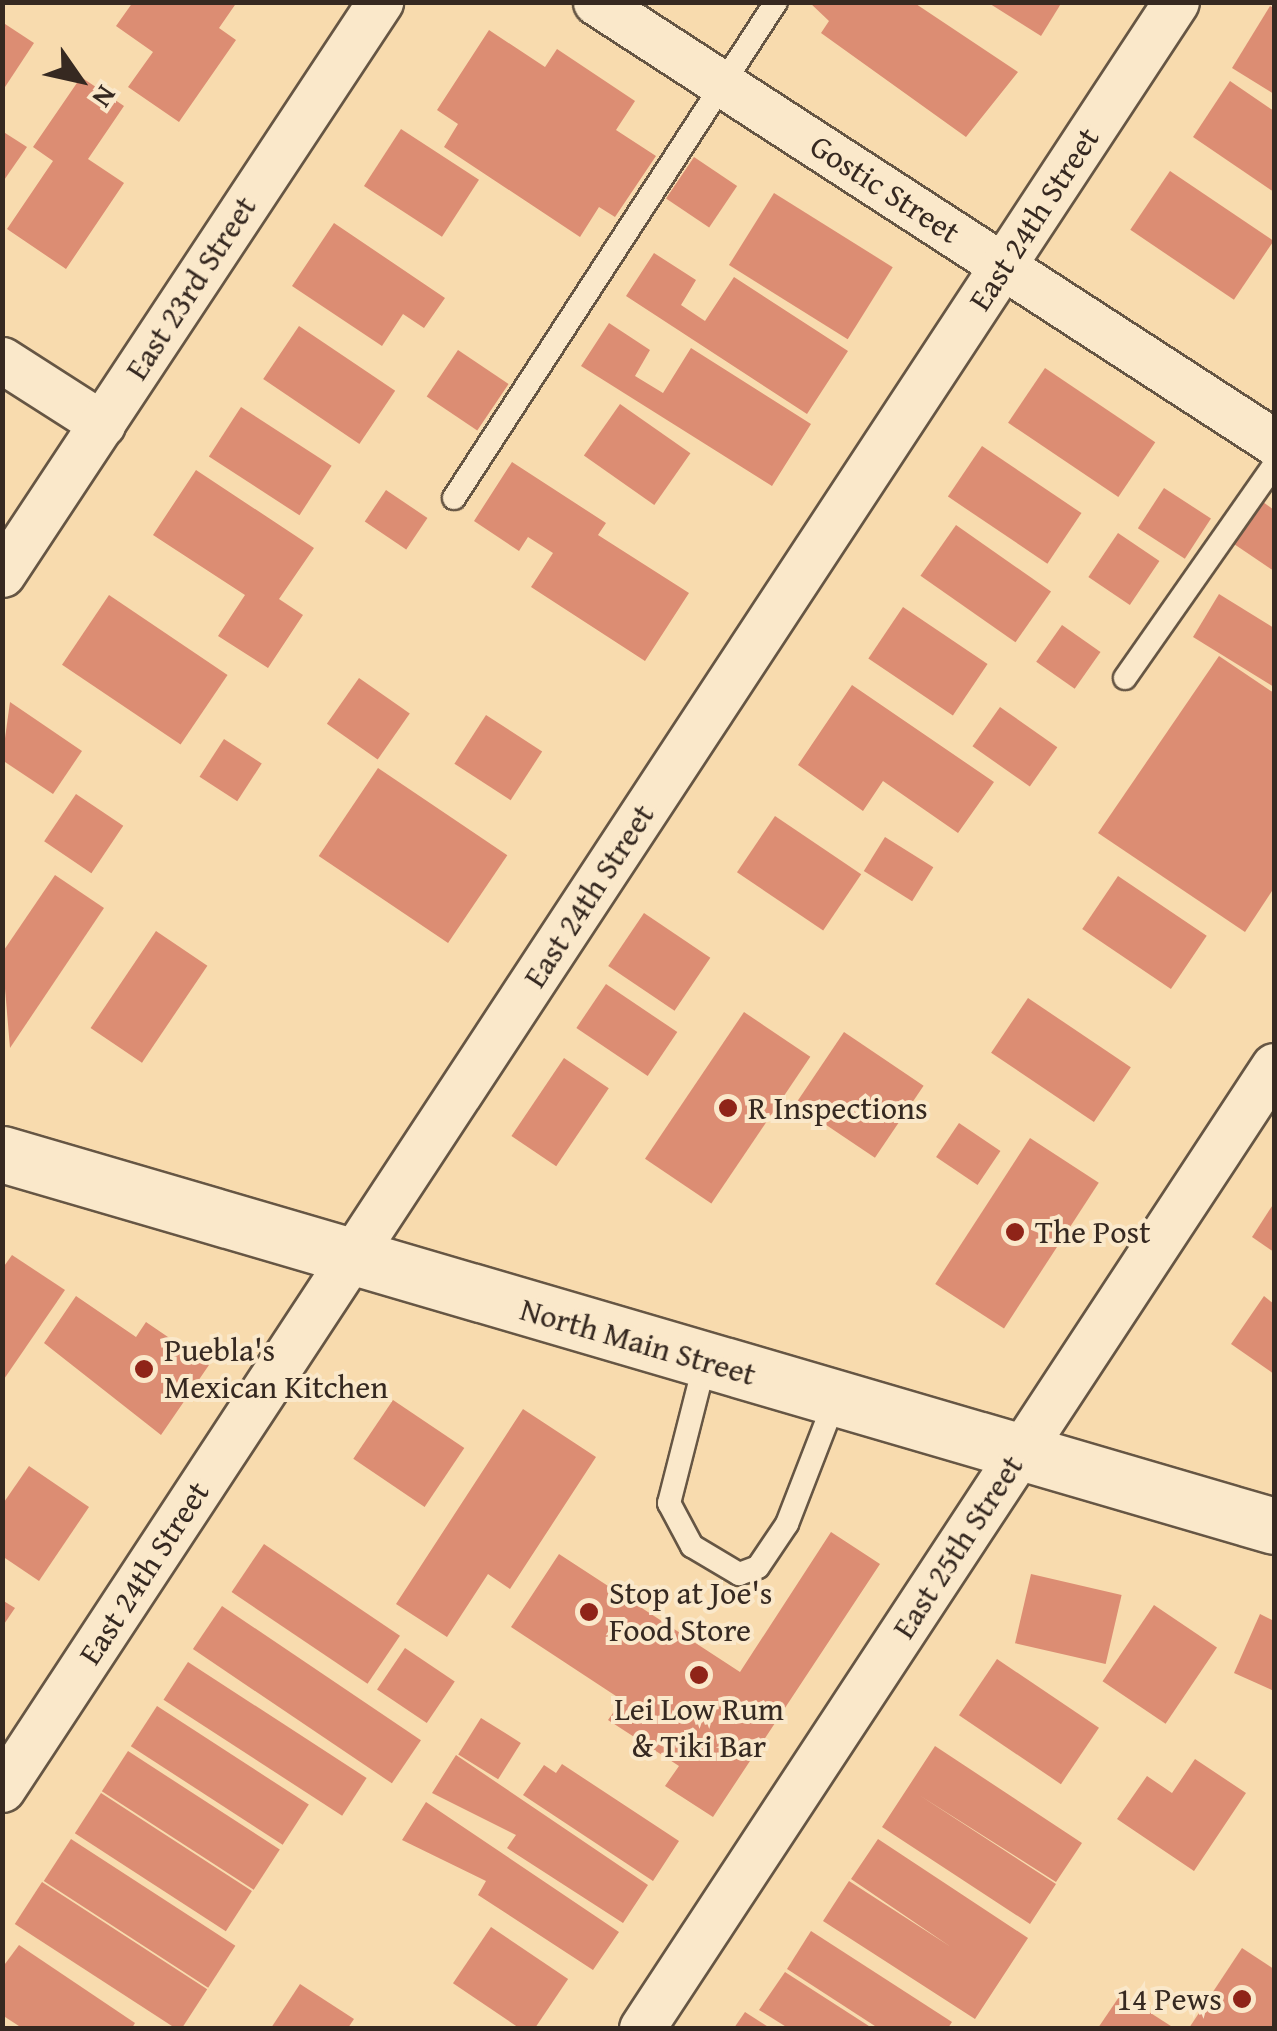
<!DOCTYPE html>
<html>
<head>
<meta charset="utf-8">
<style>
  body { margin:0 }
  #map { position:relative; width:1277px; height:2031px; overflow:hidden; background:#f8dbae; font-family:"Gentium Book Plus",serif }
  div>[style] { position:absolute }
  .building>* { inset:0; background:#dc8d73; transform-origin:0 0 }
  .roads { filter:drop-shadow(2px 0 #665644) drop-shadow(-2px 0 #665644) drop-shadow(0 2px #665644) drop-shadow(0 -2px #665644) }
  .lane>* { height:22px; margin:-11px; padding:0 11px; transform-origin:11px; border-radius:11px; background:#fae8ca }
  .street>* { height:45px; margin:-22.5px; padding:0 22.5px; transform-origin:22.5px; border-radius:22.5px; background:#fae8ca }
  .secondary>* { height:55px; margin:-27.5px; padding:0 27.5px; transform-origin:27.5px; border-radius:27.5px; background:#fae8ca }
  .dots>* { width:28px; height:28px; translate:-50% -50%; box-sizing:border-box; border:5px solid #fae8ca; border-radius:50% }
  span { translate:-50% -50%; white-space:nowrap; text-align:center; line-height:1.15; -webkit-text-stroke:8px #fae8ca; paint-order:stroke }
  .street-label { font-size:32px; color:#362921 }
  .poi-label { font-size:32px; color:#362921 }
  .left { translate:0 -50%; text-align:left }
  .right { translate:-100% -50%; text-align:right }
  .frame { position:absolute; inset:0; border:5px solid #362921; pointer-events:none }
  .north { position:absolute; left:30px; top:30px; width:100px; height:100px; -webkit-text-stroke:8px #fae8ca; paint-order:stroke; rotate:124deg; font-size:28px; font-weight:700; line-height:40px; text-align:center; color:#362921 }
  .north::after { content:''; display:block; margin:auto; width:35px; height:45px; background:#362921; clip-path:polygon(50% 0,100% 100%,50% 72%,0 100%) }
</style>
</head>
<body>
<div id="map">
  <div class="building">
    <div style="clip-path:polygon(133px 2px,237px 2px,219px 28px,236px 40px,179px 122px,128px 87px,153px 52px,116px 26px)"></div>
    <div style="clip-path:polygon(809px 2px,913px 2px,1018px 72px,966px 137px,821px 33px,829px 21px)"></div>
    <div style="clip-path:polygon(987px 2px,1062px 2px,1041px 36px)"></div>
    <div style="clip-path:polygon(1270px 6px,1274px 8px,1274px 94px,1232px 68px)"></div>
    <div style="clip-path:polygon(2px 22px,34px 43px,5px 87px,2px 85px)"></div>
    <div style="clip-path:polygon(489px 30px,545px 67px,557px 49px,635px 101px,616px 130px,656px 156px,615px 217px,599px 207px,580px 237px,444px 147px,458px 124px,437px 110px)"></div>
    <div style="clip-path:polygon(81px 77px,124px 106px,88px 159px,124px 183px,66px 269px,7px 229px,53px 161px,33px 147px)"></div>
    <div style="clip-path:polygon(1230px 81px,1274px 111px,1274px 192px,1193px 137px)"></div>
    <div style="left:401px;top:129px;width:93px;height:68px;rotate:33deg"></div>
    <div style="clip-path:polygon(2px 131px,27px 147px,2px 183px)"></div>
    <div style="left:694px;top:157px;width:52px;height:50px;rotate:34deg"></div>
    <div style="left:1170px;top:171px;width:125px;height:71px;rotate:34deg"></div>
    <div style="left:774px;top:193px;width:140px;height:85px;rotate:32deg"></div>
    <div style="clip-path:polygon(334px 223px,445px 298px,424px 328px,403px 314px,382px 346px,292px 286px)"></div>
    <div style="clip-path:polygon(654px 253px,696px 280px,681px 305px,705px 321px,734px 277px,848px 351px,807px 414px,626px 296px)"></div>
    <div style="clip-path:polygon(609px 323px,650px 350px,635px 376px,663px 393px,691px 348px,811px 424px,772px 486px,581px 366px)"></div>
    <div style="left:299px;top:326px;width:116px;height:64px;rotate:34deg"></div>
    <div style="left:458px;top:350px;width:61px;height:56px;rotate:34deg"></div>
    <div style="left:1045px;top:368px;width:133px;height:66px;rotate:34deg"></div>
    <div style="left:620px;top:404px;width:86px;height:63px;rotate:35deg"></div>
    <div style="left:241px;top:407px;width:108px;height:59px;rotate:33deg"></div>
    <div style="left:982px;top:446px;width:120px;height:61px;rotate:34deg"></div>
    <div style="clip-path:polygon(512px 462px,606px 523px,598px 535px,689px 593px,645px 661px,531px 587px,553px 553px,528px 537px,519px 551px,474px 521px)"></div>
    <div style="clip-path:polygon(196px 470px,314px 548px,279px 599px,303px 615px,268px 668px,218px 636px,245px 595px,153px 535px)"></div>
    <div style="left:1164px;top:488px;width:56px;height:48px;rotate:33deg"></div>
    <div style="left:386px;top:490px;width:50px;height:38px;rotate:34deg"></div>
    <div style="clip-path:polygon(1263px 502px,1274px 510px,1274px 571px,1234px 544px)"></div>
    <div style="left:956px;top:525px;width:116px;height:62px;rotate:35deg"></div>
    <div style="left:1118px;top:533px;width:50px;height:53px;rotate:34deg"></div>
    <div style="clip-path:polygon(1219px 594px,1274px 628px,1274px 687px,1193px 637px)"></div>
    <div style="left:109px;top:595px;width:143px;height:84px;rotate:34deg"></div>
    <div style="left:903px;top:607px;width:102px;height:62px;rotate:34deg"></div>
    <div style="left:1062px;top:625px;width:47px;height:45px;rotate:35deg"></div>
    <div style="clip-path:polygon(1219px 656px,1274px 693px,1274px 888px,1245px 932px,1098px 833px)"></div>
    <div style="left:359px;top:678px;width:62px;height:56px;rotate:35deg"></div>
    <div style="clip-path:polygon(852px 685px,994px 782px,958px 833px,883px 781px,863px 811px,798px 765px)"></div>
    <div style="clip-path:polygon(10px 702px,82px 751px,53px 794px,2px 760px)"></div>
    <div style="left:1000px;top:707px;width:70px;height:48px;rotate:35deg"></div>
    <div style="left:486px;top:715px;width:67px;height:58px;rotate:33deg"></div>
    <div style="left:224px;top:739px;width:45px;height:45px;rotate:33deg"></div>
    <div style="left:378px;top:768px;width:156px;height:106px;rotate:34deg"></div>
    <div style="left:76px;top:794px;width:57px;height:57px;rotate:34deg"></div>
    <div style="left:775px;top:816px;width:104px;height:68px;rotate:34deg"></div>
    <div style="left:885px;top:837px;width:57px;height:40px;rotate:32deg"></div>
    <div style="clip-path:polygon(55px 875px,104px 908px,10px 1048px,2px 953px)"></div>
    <div style="left:1118px;top:876px;width:107px;height:64px;rotate:34deg"></div>
    <div style="left:644px;top:913px;width:80px;height:64px;rotate:34deg"></div>
    <div style="left:156px;top:931px;width:62px;height:117px;rotate:34deg"></div>
    <div style="left:606px;top:984px;width:86px;height:53px;rotate:34deg"></div>
    <div style="left:1028px;top:998px;width:124px;height:66px;rotate:34deg"></div>
    <div style="left:744px;top:1012px;width:80px;height:177px;rotate:34deg"></div>
    <div style="left:844px;top:1032px;width:96px;height:87px;rotate:34deg"></div>
    <div style="left:564px;top:1058px;width:54px;height:94px;rotate:34deg"></div>
    <div style="left:959px;top:1123px;width:50px;height:41px;rotate:34deg"></div>
    <div style="left:1030px;top:1138px;width:82px;height:174px;rotate:33deg"></div>
    <div style="clip-path:polygon(1274px 1203px,1274px 1252px,1252px 1237px)"></div>
    <div style="clip-path:polygon(12px 1255px,65px 1290px,2px 1382px,2px 1269px)"></div>
    <div style="clip-path:polygon(76px 1296px,136px 1337px,146px 1322px,209px 1365px,161px 1435px,44px 1343px)"></div>
    <div style="clip-path:polygon(1264px 1296px,1274px 1304px,1274px 1374px,1231px 1344px)"></div>
    <div style="left:393px;top:1400px;width:86px;height:71px;rotate:34deg"></div>
    <div style="clip-path:polygon(523px 1409px,596px 1457px,510px 1589px,488px 1574px,447px 1637px,396px 1604px)"></div>
    <div style="clip-path:polygon(29px 1466px,89px 1507px,39px 1581px,2px 1556px,2px 1505px)"></div>
    <div style="clip-path:polygon(831px 1532px,880px 1564px,713px 1817px,665px 1786px,679px 1766px,608px 1720px,622px 1700px,511px 1627px,559px 1554px,740px 1672px)"></div>
    <div style="left:264px;top:1544px;width:164px;height:58px;rotate:34deg"></div>
    <div style="left:1031px;top:1574px;width:93px;height:71px;rotate:13deg"></div>
    <div style="clip-path:polygon(2px 1600px,15px 1608px,2px 1627px)"></div>
    <div style="left:1154px;top:1605px;width:76px;height:92px;rotate:34deg"></div>
    <div style="left:222px;top:1606px;width:240px;height:52px;rotate:34deg"></div>
    <div style="clip-path:polygon(1260px 1614px,1274px 1621px,1274px 1691px,1234px 1673px)"></div>
    <div style="left:405px;top:1648px;width:60px;height:50px;rotate:34deg"></div>
    <div style="left:997px;top:1659px;width:123px;height:68px;rotate:34deg"></div>
    <div style="left:188px;top:1662px;width:213px;height:45px;rotate:33deg"></div>
    <div style="left:157px;top:1706px;width:181px;height:48px;rotate:33deg"></div>
    <div style="left:481px;top:1718px;width:47px;height:43px;rotate:32deg"></div>
    <div style="clip-path:polygon(935px 1746px,1082px 1843px,1056px 1882px,919px 1795px,1056px 1884px,1030px 1924px,882px 1827px)"></div>
    <div style="left:128px;top:1751px;width:181px;height:48px;rotate:33deg"></div>
    <div style="clip-path:polygon(456px 1755px,648px 1885px,623px 1923px,507px 1848px,516px 1835px,432px 1793px)"></div>
    <div style="clip-path:polygon(1195px 1759px,1246px 1793px,1194px 1871px,1117px 1819px,1147px 1776px,1172px 1793px)"></div>
    <div style="clip-path:polygon(562px 1764px,679px 1841px,653px 1881px,523px 1795px,544px 1765px,556px 1773px)"></div>
    <div style="left:101px;top:1793px;width:180px;height:48px;rotate:33deg"></div>
    <div style="clip-path:polygon(426px 1802px,619px 1932px,593px 1970px,478px 1895px,486px 1881px,402px 1840px)"></div>
    <div style="left:71px;top:1839px;width:196px;height:50px;rotate:33deg"></div>
    <div style="clip-path:polygon(878px 1839px,1028px 1938px,975px 2019px,823px 1921px,849px 1881px,951px 1947px,851px 1879px)"></div>
    <div style="left:42px;top:1882px;width:197px;height:50px;rotate:33deg"></div>
    <div style="left:491px;top:1927px;width:93px;height:68px;rotate:34deg"></div>
    <div style="clip-path:polygon(811px 1931px,952px 2022px,948px 2028px,878px 2028px,787px 1969px)"></div>
    <div style="clip-path:polygon(19px 1945px,135px 2023px,132px 2028px,22px 2028px,2px 2015px,2px 1968px)"></div>
    <div style="clip-path:polygon(1242px 1948px,1274px 1969px,1274px 2028px,1189px 2028px)"></div>
    <div style="clip-path:polygon(785px 1972px,872px 2028px,788px 2028px,759px 2010px)"></div>
    <div style="clip-path:polygon(300px 1984px,354px 2019px,348px 2028px,271px 2028px)"></div>
    <div style="clip-path:polygon(1121px 1994px,1174px 2028px,1098px 2028px)"></div>
    <div style="clip-path:polygon(745px 2012px,770px 2028px,734px 2028px)"></div>
  </div>
  <div class="roads">
    <div class="lane">
      <div style="left:454px;top:498px;width:591px;rotate:-57.01deg"></div>
      <div style="left:1125px;top:678px;width:260px;rotate:-55deg"></div>
      <div style="left:705px;top:1362px;width:146px;rotate:104.3deg"></div>
      <div style="left:669px;top:1503px;width:49px;rotate:61.9deg"></div>
      <div style="left:692px;top:1546px;width:55px;rotate:30.8deg"></div>
      <div style="left:739px;top:1574px;width:20px;rotate:-20deg"></div>
      <div style="left:758px;top:1567px;width:52px;rotate:-56deg"></div>
      <div style="left:787px;top:1524px;width:133px;rotate:-68.8deg"></div>
    </div>
    <div class="street">
      <div style="left:596px;top:2px;width:808px;rotate:32.98deg"></div>
      <div style="left:2px;top:360px;width:119px;rotate:32.6deg"></div>
      <div style="left:2px;top:574px;width:686px;rotate:-56.54deg"></div>
      <div style="left:2px;top:1789px;width:2138px;rotate:-56.7deg"></div>
      <div style="left:642px;top:2028px;width:1151px;rotate:-56.7deg"></div>
    </div>
    <div class="secondary">
      <div style="left:2px;top:1154px;width:1325px;rotate:16.3deg"></div>
    </div>
  </div>
  <div class="dots">
    <div style="left:728px;top:1108px;background:#8f2418"></div>
    <div style="left:1015px;top:1232px;background:#8f2418"></div>
    <div style="left:144px;top:1369px;background:#8f2418"></div>
    <div style="left:589px;top:1612px;background:#8f2418"></div>
    <div style="left:699px;top:1675px;background:#8f2418"></div>
    <div style="left:1242px;top:1999px;background:#8f2418"></div>
  </div>
  <div class="street-label">
    <span style="left:885px;top:189px;rotate:33deg">Gostic Street</span>
    <span style="left:1034px;top:219px;rotate:-57deg">East 24th Street</span>
    <span style="left:191px;top:288px;rotate:-57deg">East 23rd Street</span>
    <span style="left:589px;top:896px;rotate:-57deg">East 24th Street</span>
    <span style="left:638px;top:1342px;rotate:16deg">North Main Street</span>
    <span style="left:958px;top:1547px;rotate:-57deg">East 25th Street</span>
    <span style="left:144px;top:1573px;rotate:-57deg">East 24th Street</span>
  </div>
  <div class="poi-label">
    <span class="left" style="left:748px;top:1108px">R Inspections</span>
    <span class="left" style="left:1035px;top:1232px">The Post</span>
    <span class="left" style="left:164px;top:1369px">Puebla's<br>Mexican Kitchen</span>
    <span class="left" style="left:609px;top:1612px">Stop at Joe's<br>Food Store</span>
    <span style="left:699px;top:1728px">Lei Low Rum<br>&amp; Tiki Bar</span>
    <span class="right" style="left:1222px;top:1999px">14 Pews</span>
  </div>
  <div class="frame"></div>
  <div class="north">N</div>
</div>
</body>
</html>
